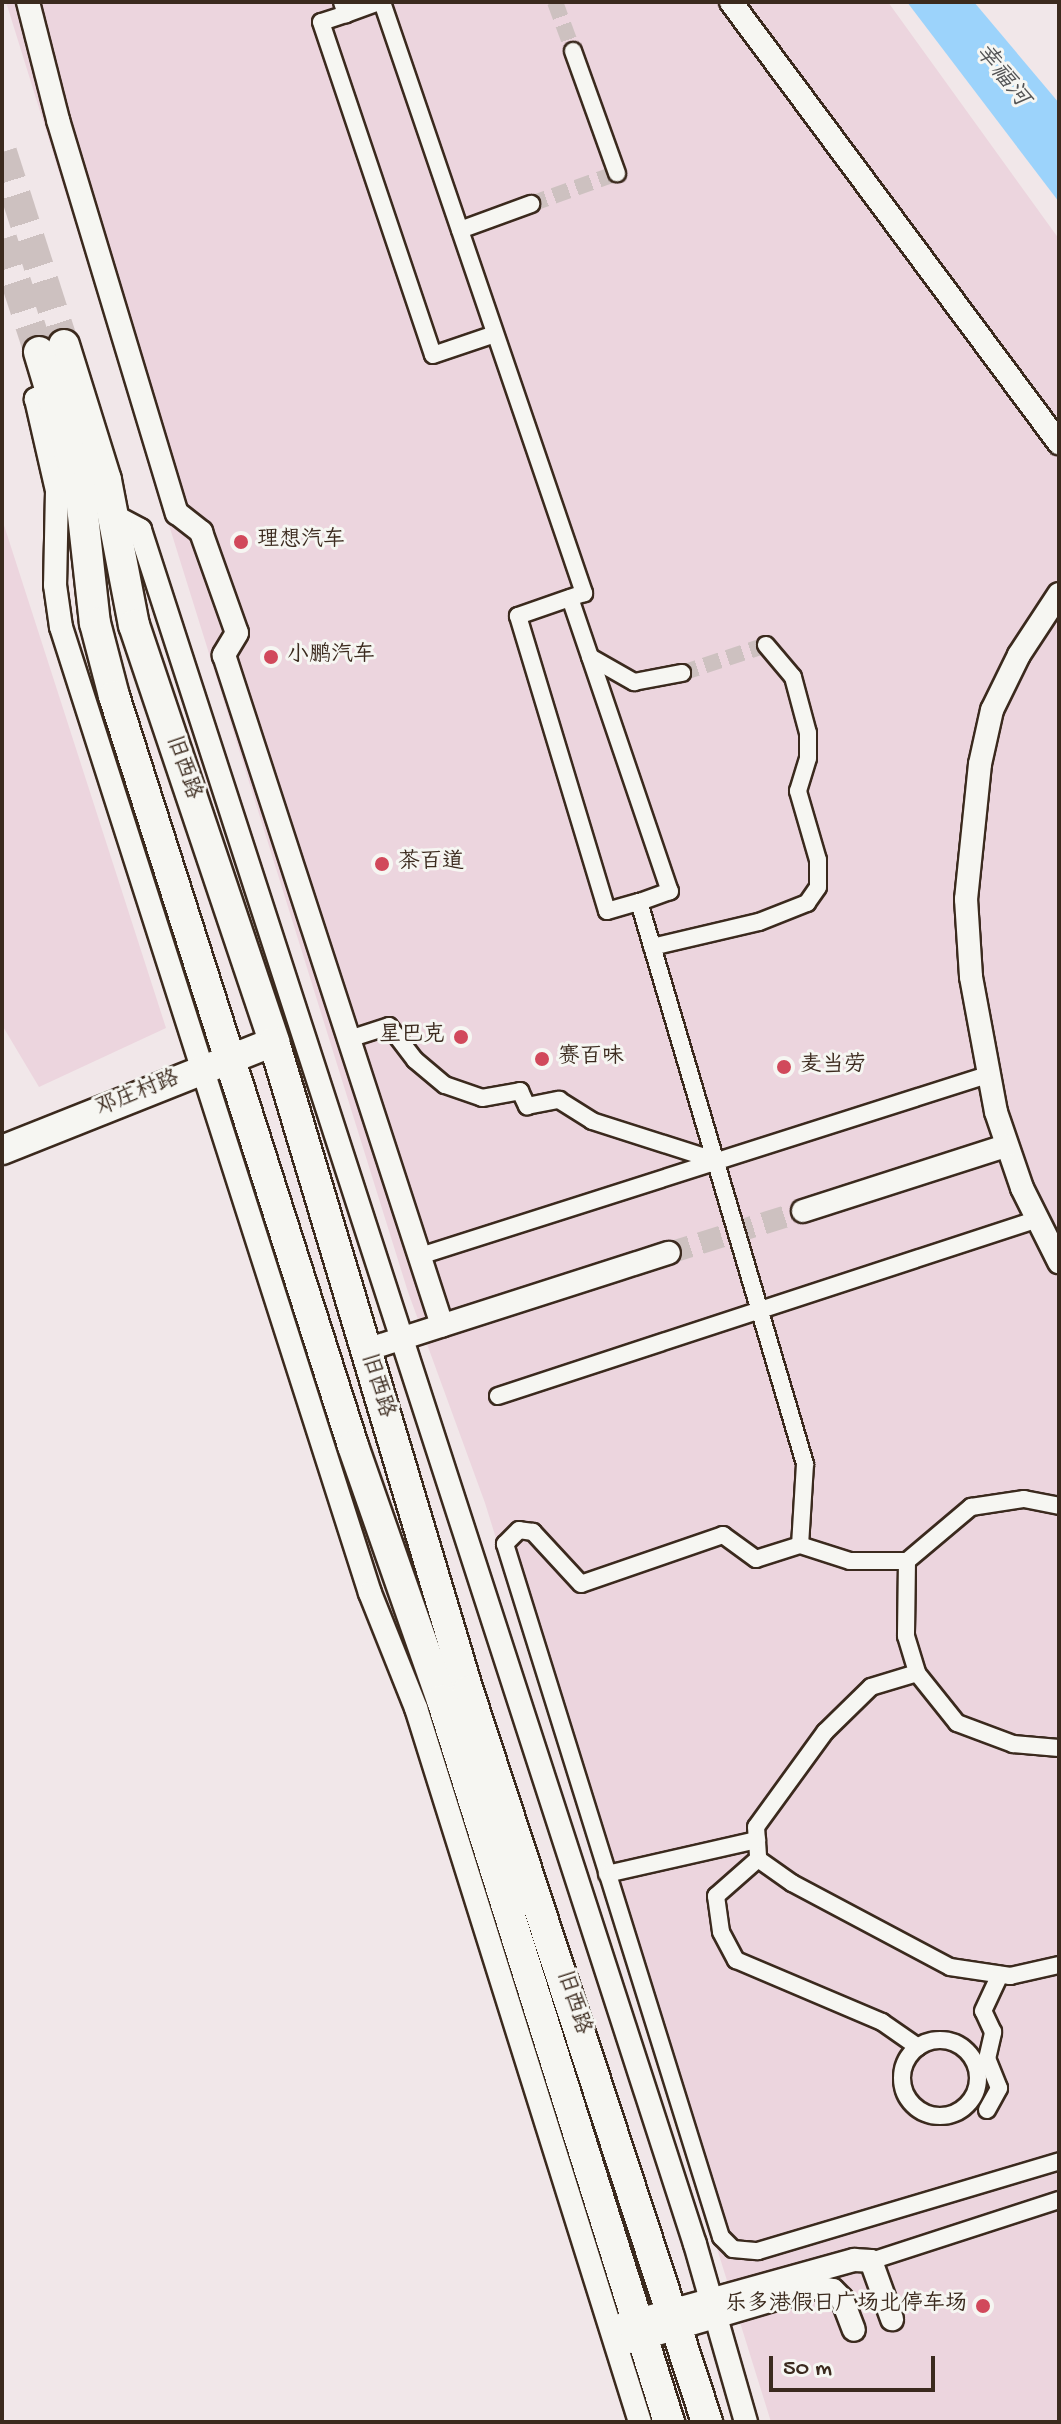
<!DOCTYPE html>
<html>
<head>
<meta charset="utf-8">
<style>
  body { margin:0 }
  #map { position:relative; width:1061px; height:2424px; overflow:hidden; background:#f1e7e9; font-family:"Gochi Hand","LXGW WenKai TC",sans-serif }
  div>[style] { position:absolute }
  .built>* { inset:0; background:#ecd5de }
  .water>* { inset:0; background:#9cd3fb }
  .pedestrian-tunnel>* { height:16px; margin-top:-8px; transform-origin:0; background:repeating-linear-gradient(90deg,#cdc1c0 0 16px,transparent 0 24px) }
  .minor-tunnel>* { height:22px; margin-top:-11px; transform-origin:0; background:repeating-linear-gradient(90deg,#cdc1c0 0 22px,transparent 0 33px) }
  .secondary-tunnel>* { height:30px; margin-top:-15px; transform-origin:0; background:repeating-linear-gradient(90deg,#cdc1c0 0 30px,transparent 0 45px) }
  .roads { filter:drop-shadow(2px 0 #3b2a1e) drop-shadow(-2px 0 #3b2a1e) drop-shadow(0 2px #3b2a1e) drop-shadow(0 -2px #3b2a1e) }
  .pedestrian>* { height:16px; margin:-8px; padding:0 8px; transform-origin:8px; border-radius:8px; background:#f6f6f2 }
  .pedestrian>.ring { margin:-8px; padding:0; box-sizing:content-box; background:none; border:16px solid #f6f6f2; border-radius:50% }
  .minor>* { height:22px; margin:-11px; padding:0 11px; transform-origin:11px; border-radius:11px; background:#f6f6f2 }
  .tertiary>* { height:28px; margin:-14px; padding:0 14px; transform-origin:14px; border-radius:14px; background:#f6f6f2 }
  .secondary>* { height:30px; margin:-15px; padding:0 15px; transform-origin:15px; border-radius:15px; background:#f6f6f2 }
  .dots>* { width:22px; height:22px; translate:-50% -50%; box-sizing:border-box; border:4px solid #f6f6f2; border-radius:50% }
  span { translate:-50% -50%; white-space:nowrap; text-align:center; line-height:1.15; -webkit-text-stroke:6px #f6f6f2; paint-order:stroke }
  .poi-label { font-size:22px; color:#3b2a1e }
  .left { translate:0 -50%; text-align:left }
  .right { translate:-100% -50%; text-align:right }
  .street-label { font-size:22px; color:#3b2a1e }
  .water-label { font-size:24px; color:#535455; font-style:italic }
  .frame { position:absolute; inset:0; border:4px solid #3b2a1e; pointer-events:none }
  .scale { position:absolute; left:769px; top:2356px; width:166px; height:36px; box-sizing:border-box; border:4px solid #3b2a1e; border-top:0; padding-left:10px; font-size:24px; line-height:28px; white-space:nowrap; color:#3b2a1e; -webkit-text-stroke:6px #f6f6f2; paint-order:stroke }
</style>
</head>
<body>
<div id="map">
  <div class="built">
    <div style="clip-path:polygon(6px 2px,888px 2px,1059px 239px,1059px 2422px,771px 2422px,485px 1503px,408px 1292px)"></div>
    <div style="clip-path:polygon(2px 519px,166px 1028px,39px 1087px,2px 1025px)"></div>
  </div>
  <div class="water">
    <div style="clip-path:polygon(907px 2px,974px 2px,1059px 103px,1059px 202px)"></div>
  </div>
  <div class="pedestrian-tunnel">
    <div style="left:555px;top:2px;width:52px;rotate:69.8deg"></div>
    <div style="left:531px;top:204px;width:91px;rotate:-19.8deg"></div>
    <div style="left:682px;top:673px;width:89px;rotate:-18.4deg"></div>
  </div>
  <div class="minor-tunnel">
    <div style="left:669px;top:1253px;width:140px;rotate:-17.4deg"></div>
  </div>
  <div class="secondary-tunnel">
    <div style="left:2px;top:152px;width:203px;rotate:72.2deg"></div>
    <div style="left:2px;top:239px;width:119px;rotate:71.9deg"></div>
  </div>
  <div class="roads">
    <div class="pedestrian">
      <div style="left:342px;top:2px;width:13px;rotate:72deg"></div>
      <div style="left:346px;top:14px;width:35px;rotate:-20deg"></div>
      <div style="left:382px;top:2px;width:625px;rotate:71.13deg"></div>
      <div style="left:584px;top:593px;width:70px;rotate:160.8deg"></div>
      <div style="left:518px;top:616px;width:308px;rotate:73.2deg"></div>
      <div style="left:607px;top:911px;width:33px;rotate:-16deg"></div>
      <div style="left:639px;top:902px;width:586px;rotate:73.54deg"></div>
      <div style="left:805px;top:1464px;width:81px;rotate:93.5deg"></div>
      <div style="left:800px;top:1545px;width:52px;rotate:17.7deg"></div>
      <div style="left:850px;top:1561px;width:57px"></div>
      <div style="left:907px;top:1561px;width:84px;rotate:-40.2deg"></div>
      <div style="left:971px;top:1507px;width:54px;rotate:-8.6deg"></div>
      <div style="left:1024px;top:1499px;width:36px;rotate:11deg"></div>
      <div style="left:346px;top:14px;width:26px;rotate:162deg"></div>
      <div style="left:321px;top:22px;width:351px;rotate:71.4deg"></div>
      <div style="left:433px;top:355px;width:65px;rotate:-18.7deg"></div>
      <div style="left:573px;top:51px;width:130px;rotate:70.2deg"></div>
      <div style="left:460px;top:230px;width:76px;rotate:-20.1deg"></div>
      <div style="left:570px;top:598px;width:310px;rotate:71.2deg"></div>
      <div style="left:670px;top:891px;width:33px;rotate:160deg"></div>
      <div style="left:590px;top:657px;width:51px;rotate:29.6deg"></div>
      <div style="left:634px;top:682px;width:49px;rotate:-10.6deg"></div>
      <div style="left:652px;top:947px;width:110px;rotate:-13.2deg"></div>
      <div style="left:759px;top:922px;width:52px;rotate:-21.6deg"></div>
      <div style="left:807px;top:903px;width:19px;rotate:-55deg"></div>
      <div style="left:818px;top:887px;width:27px;rotate:-90deg"></div>
      <div style="left:818px;top:860px;width:72px;rotate:-106.2deg"></div>
      <div style="left:798px;top:791px;width:34px;rotate:-73deg"></div>
      <div style="left:808px;top:758px;width:25px;rotate:-90deg"></div>
      <div style="left:808px;top:733px;width:58px;rotate:-105deg"></div>
      <div style="left:793px;top:677px;width:42px;rotate:-130.2deg"></div>
      <div style="left:349px;top:1039px;width:42px;rotate:-18deg"></div>
      <div style="left:389px;top:1026px;width:43px;rotate:52.6deg"></div>
      <div style="left:415px;top:1060px;width:39px;rotate:40deg"></div>
      <div style="left:445px;top:1085px;width:39px;rotate:19deg"></div>
      <div style="left:482px;top:1098px;width:39px;rotate:-10deg"></div>
      <div style="left:520px;top:1091px;width:17px;rotate:65deg"></div>
      <div style="left:527px;top:1106px;width:33px;rotate:-11deg"></div>
      <div style="left:559px;top:1100px;width:39px;rotate:32deg"></div>
      <div style="left:592px;top:1121px;width:131px;rotate:17.7deg"></div>
      <div style="left:420px;top:1256px;width:595px;rotate:-17.7deg"></div>
      <div style="left:498px;top:1396px;width:568px;rotate:-18.15deg"></div>
      <div style="left:800px;top:1545px;width:46px;rotate:162.3deg"></div>
      <div style="left:756px;top:1559px;width:41px;rotate:-144deg"></div>
      <div style="left:723px;top:1535px;width:150px;rotate:161deg"></div>
      <div style="left:581px;top:1584px;width:71px;rotate:-132.7deg"></div>
      <div style="left:533px;top:1532px;width:14px;rotate:-172deg"></div>
      <div style="left:519px;top:1530px;width:20px;rotate:135deg"></div>
      <div style="left:505px;top:1544px;width:726px;rotate:72.69deg"></div>
      <div style="left:721px;top:2237px;width:17px;rotate:45deg"></div>
      <div style="left:733px;top:2249px;width:25px;rotate:5deg"></div>
      <div style="left:758px;top:2251px;width:314px;rotate:-16.6deg"></div>
      <div style="left:907px;top:1561px;width:75px;rotate:90.8deg"></div>
      <div style="left:906px;top:1636px;width:39px;rotate:73deg"></div>
      <div style="left:917px;top:1673px;width:64px;rotate:51.3deg"></div>
      <div style="left:957px;top:1723px;width:60px;rotate:20.6deg"></div>
      <div style="left:1013px;top:1744px;width:46px;rotate:5deg"></div>
      <div style="left:917px;top:1673px;width:48px;rotate:163.1deg"></div>
      <div style="left:871px;top:1687px;width:64px;rotate:135.6deg"></div>
      <div style="left:825px;top:1732px;width:117px;rotate:126deg"></div>
      <div style="left:756px;top:1827px;width:32px;rotate:86deg"></div>
      <div style="left:758px;top:1859px;width:42px;rotate:35.2deg"></div>
      <div style="left:792px;top:1883px;width:179px;rotate:28deg"></div>
      <div style="left:950px;top:1967px;width:61px;rotate:8.5deg"></div>
      <div style="left:1010px;top:1976px;width:50px;rotate:-12.7deg"></div>
      <div style="left:758px;top:1859px;width:56px;rotate:138.6deg"></div>
      <div style="left:716px;top:1896px;width:36px;rotate:82deg"></div>
      <div style="left:721px;top:1932px;width:32px;rotate:62deg"></div>
      <div style="left:736px;top:1960px;width:159px;rotate:23deg"></div>
      <div style="left:882px;top:2022px;width:44px;rotate:34.8deg"></div>
      <div style="left:607px;top:1874px;width:154px;rotate:-12.8deg"></div>
      <div class="ring" style="left:902px;top:2040px;width:60px;height:60px"></div>
      <div style="left:987px;top:2110px;width:25px;rotate:-61deg"></div>
      <div style="left:999px;top:2088px;width:31px;rotate:-112deg"></div>
      <div style="left:987px;top:2059px;width:28px;rotate:-77deg"></div>
      <div style="left:993px;top:2032px;width:23px;rotate:-115deg"></div>
      <div style="left:983px;top:2011px;width:40px;rotate:-65deg"></div>
      <div style="left:871px;top:2261px;width:198px;rotate:-18deg"></div>
    </div>
    <div class="minor">
      <div style="left:28px;top:2px;width:122px;rotate:75.7deg"></div>
      <div style="left:58px;top:120px;width:411px;rotate:73.2deg"></div>
      <div style="left:177px;top:513px;width:31px;rotate:38deg"></div>
      <div style="left:201px;top:532px;width:107px;rotate:70.4deg"></div>
      <div style="left:237px;top:633px;width:26px;rotate:121deg"></div>
      <div style="left:224px;top:655px;width:705px;rotate:71.98deg"></div>
      <div style="left:731px;top:2px;width:550px;rotate:53.36deg"></div>
      <div style="left:51px;top:392px;width:17px;rotate:155deg"></div>
      <div style="left:36px;top:399px;width:94px;rotate:77.1deg"></div>
      <div style="left:57px;top:491px;width:94px;rotate:91.2deg"></div>
      <div style="left:55px;top:585px;width:42px;rotate:81.9deg"></div>
      <div style="left:61px;top:627px;width:1014px;rotate:72.26deg"></div>
      <div style="left:370px;top:1593px;width:124px;rotate:68.2deg"></div>
      <div style="left:416px;top:1708px;width:748px;rotate:72.58deg"></div>
      <div style="left:112px;top:515px;width:32px;rotate:28deg"></div>
      <div style="left:140px;top:530px;width:1802px;rotate:72.06deg"></div>
      <div style="left:695px;top:2244px;width:185px;rotate:74deg"></div>
      <div style="left:1059px;top:594px;width:73px;rotate:123.3deg"></div>
      <div style="left:1019px;top:655px;width:61px;rotate:116.1deg"></div>
      <div style="left:992px;top:710px;width:55px;rotate:102.5deg"></div>
      <div style="left:980px;top:764px;width:136px;rotate:95.9deg"></div>
      <div style="left:966px;top:899px;width:78px;rotate:86.3deg"></div>
      <div style="left:971px;top:977px;width:137px;rotate:79.5deg"></div>
      <div style="left:996px;top:1112px;width:80px;rotate:71.1deg"></div>
      <div style="left:1022px;top:1188px;width:83px;rotate:63.4deg"></div>
      <div style="left:803px;top:1211px;width:213px;rotate:-17.8deg"></div>
      <div style="left:366px;top:1350px;width:318px;rotate:-17.8deg"></div>
      <div style="left:623px;top:2324px;width:240px;rotate:-15.5deg"></div>
      <div style="left:854px;top:2260px;width:17px;rotate:3deg"></div>
      <div style="left:871px;top:2261px;width:62px;rotate:70.1deg"></div>
      <div style="left:630px;top:2342px;width:195px;rotate:-16.4deg"></div>
      <div style="left:817px;top:2287px;width:16px;rotate:11deg"></div>
      <div style="left:833px;top:2290px;width:13px;rotate:45deg"></div>
      <div style="left:842px;top:2299px;width:33px;rotate:69deg"></div>
    </div>
    <div class="tertiary">
      <div style="left:2px;top:1150px;width:293px;rotate:-21.7deg"></div>
    </div>
    <div class="secondary">
      <div style="left:64px;top:345px;width:141px;rotate:72.7deg"></div>
      <div style="left:106px;top:480px;width:148px;rotate:79.1deg"></div>
      <div style="left:134px;top:625px;width:440px;rotate:71.4deg"></div>
      <div style="left:274px;top:1042px;width:677px;rotate:73.36deg"></div>
      <div style="left:468px;top:1691px;width:769px;rotate:71.89deg"></div>
      <div style="left:39px;top:352px;width:142px;rotate:73.2deg"></div>
      <div style="left:80px;top:488px;width:136px;rotate:83.7deg"></div>
      <div style="left:95px;top:623px;width:75px;rotate:75.4deg"></div>
      <div style="left:114px;top:696px;width:787px;rotate:72.32deg"></div>
      <div style="left:353px;top:1446px;width:269px;rotate:70.7deg"></div>
      <div style="left:442px;top:1700px;width:757px;rotate:72.55deg"></div>
    </div>
  </div>
  <div class="dots">
    <div style="left:241px;top:542px;background:#d1495b"></div>
    <div style="left:271px;top:657px;background:#d1495b"></div>
    <div style="left:382px;top:864px;background:#d1495b"></div>
    <div style="left:461px;top:1037px;background:#d1495b"></div>
    <div style="left:542px;top:1059px;background:#d1495b"></div>
    <div style="left:784px;top:1067px;background:#d1495b"></div>
    <div style="left:983px;top:2306px;background:#d1495b"></div>
  </div>
  <div class="poi-label">
    <span class="left" style="left:257px;top:542px">理想汽车</span>
    <span class="left" style="left:287px;top:657px">小鹏汽车</span>
    <span class="left" style="left:398px;top:864px">茶百道</span>
    <span class="right" style="left:445px;top:1037px">星巴克</span>
    <span class="left" style="left:558px;top:1059px">赛百味</span>
    <span class="left" style="left:800px;top:1067px">麦当劳</span>
    <span class="right" style="left:967px;top:2306px">乐多港假日广场北停车场</span>
  </div>
  <div class="street-label">
    <span style="left:182px;top:768px;rotate:71deg">旧西路</span>
    <span style="left:138px;top:1095px;rotate:-22deg">邓庄村路</span>
    <span style="left:376px;top:1386px;rotate:73deg">旧西路</span>
    <span style="left:572px;top:2003px;rotate:72deg">旧西路</span>
  </div>
  <div class="water-label">
    <span style="left:1001px;top:76px;rotate:52deg">幸福河</span>
  </div>
  <div class="frame"></div>
  <div class="scale">50 m</div>
</div>
</body>
</html>
